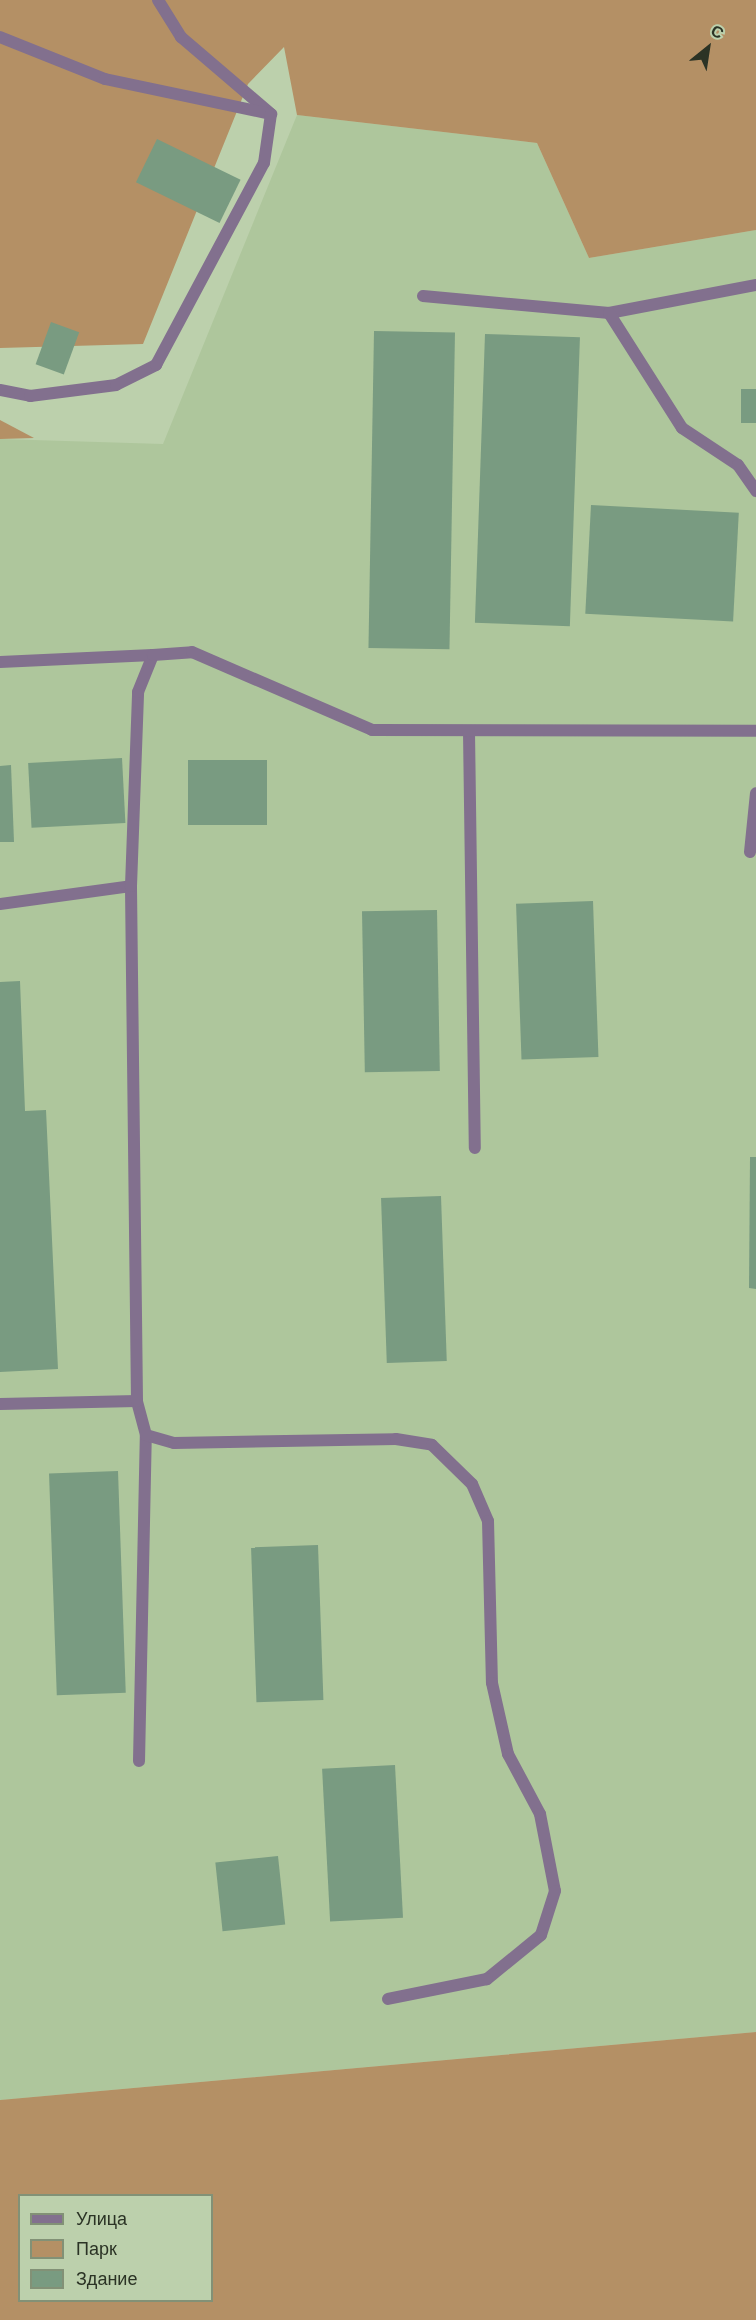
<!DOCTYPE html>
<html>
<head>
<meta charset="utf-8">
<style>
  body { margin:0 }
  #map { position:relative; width:756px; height:2320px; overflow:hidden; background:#bcd0ac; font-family:"DM Sans",sans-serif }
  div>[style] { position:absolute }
  .built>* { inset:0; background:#aec69c }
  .green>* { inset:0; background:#b49065 }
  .building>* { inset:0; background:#799b81; transform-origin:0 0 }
  .lane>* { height:12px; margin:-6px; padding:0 6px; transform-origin:6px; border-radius:6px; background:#82708e }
  .street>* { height:12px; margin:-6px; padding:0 6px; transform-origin:6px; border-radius:6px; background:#82708e }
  span { translate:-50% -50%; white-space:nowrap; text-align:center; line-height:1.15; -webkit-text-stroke:6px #bcd0ac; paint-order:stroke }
  .legend { position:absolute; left:18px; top:2194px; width:195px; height:108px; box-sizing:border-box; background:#bcd0ac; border:2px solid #829176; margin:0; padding:8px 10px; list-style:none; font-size:18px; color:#2b3325 }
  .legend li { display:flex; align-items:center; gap:12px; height:30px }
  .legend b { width:30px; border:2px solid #829176 }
  .north { position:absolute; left:678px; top:18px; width:60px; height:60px; -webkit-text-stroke:4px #bcd0ac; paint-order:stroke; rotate:30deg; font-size:16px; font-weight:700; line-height:24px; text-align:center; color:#2b3325 }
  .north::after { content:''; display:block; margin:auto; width:21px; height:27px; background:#2b3325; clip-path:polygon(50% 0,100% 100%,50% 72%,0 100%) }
</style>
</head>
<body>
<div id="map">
  <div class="built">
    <div style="clip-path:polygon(297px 115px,537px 143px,589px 258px,756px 230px,756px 2032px,0 2100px,0 439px,163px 444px)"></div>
  </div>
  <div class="green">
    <div style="clip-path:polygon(0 0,756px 0,756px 230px,589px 258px,537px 143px,297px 115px,284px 47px,248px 84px,143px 344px,0 348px)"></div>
    <div style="clip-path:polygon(0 420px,34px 438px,0 439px)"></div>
    <div style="clip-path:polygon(evenodd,756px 2032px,756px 2320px,0 2320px,0 2100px,756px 2032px,20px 2196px,212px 2196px,212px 2300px,20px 2300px,20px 2196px)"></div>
  </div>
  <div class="building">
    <div style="left:157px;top:139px;width:93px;height:48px;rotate:26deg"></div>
    <div style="left:51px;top:322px;width:30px;height:45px;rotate:20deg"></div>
    <div style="left:374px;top:331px;width:81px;height:317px;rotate:1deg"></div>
    <div style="left:485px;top:334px;width:95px;height:289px;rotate:2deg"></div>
    <div style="left:741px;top:389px;width:15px;height:34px"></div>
    <div style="left:591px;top:505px;width:148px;height:109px;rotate:3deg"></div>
    <div style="left:122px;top:758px;width:65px;height:94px;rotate:87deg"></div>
    <div style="left:188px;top:760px;width:79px;height:65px"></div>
    <div style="clip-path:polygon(11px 765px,14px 842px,0 842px,0 766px)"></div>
    <div style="left:593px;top:901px;width:156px;height:77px;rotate:88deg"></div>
    <div style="left:437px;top:910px;width:161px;height:75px;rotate:89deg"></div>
    <div style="clip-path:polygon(20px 981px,25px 1111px,46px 1110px,58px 1369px,0 1372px,0 982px)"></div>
    <div style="clip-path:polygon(750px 1157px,756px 1157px,756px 1289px,749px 1288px)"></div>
    <div style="left:441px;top:1196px;width:165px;height:60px;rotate:88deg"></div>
    <div style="left:118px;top:1471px;width:222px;height:69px;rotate:88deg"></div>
    <div style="left:318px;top:1545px;width:155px;height:67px;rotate:88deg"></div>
    <div style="left:395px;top:1765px;width:153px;height:73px;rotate:87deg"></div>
    <div style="left:278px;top:1856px;width:69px;height:63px;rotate:84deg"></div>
  </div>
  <div class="lane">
    <div style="left:158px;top:0;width:44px;rotate:58.1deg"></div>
    <div style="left:181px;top:37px;width:117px;rotate:40.5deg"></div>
    <div style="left:0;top:37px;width:113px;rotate:21.8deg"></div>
    <div style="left:105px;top:79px;width:170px;rotate:11.9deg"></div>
    <div style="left:423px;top:296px;width:187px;rotate:5.2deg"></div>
    <div style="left:609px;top:313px;width:150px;rotate:-10.8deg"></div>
    <div style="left:609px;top:313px;width:136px;rotate:57.6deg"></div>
    <div style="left:682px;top:428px;width:67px;rotate:33.5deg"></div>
    <div style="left:738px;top:465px;width:32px;rotate:55deg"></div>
    <div style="left:0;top:390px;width:31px;rotate:11deg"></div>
    <div style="left:30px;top:396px;width:87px;rotate:-7.3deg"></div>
    <div style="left:116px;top:385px;width:45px;rotate:-26.6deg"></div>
    <div style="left:156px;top:365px;width:229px;rotate:-61.9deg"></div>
    <div style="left:264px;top:163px;width:49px;rotate:-81.9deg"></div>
    <div style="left:0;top:662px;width:153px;rotate:-2.6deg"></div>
    <div style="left:469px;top:732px;width:416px;rotate:89.2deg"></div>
    <div style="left:750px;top:852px;width:59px;rotate:-84.2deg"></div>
    <div style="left:0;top:904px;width:132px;rotate:-7.8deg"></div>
    <div style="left:0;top:1404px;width:137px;rotate:-1.3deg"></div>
    <div style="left:139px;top:1761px;width:326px;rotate:-88.8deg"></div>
    <div style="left:146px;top:1435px;width:29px;rotate:16deg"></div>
    <div style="left:174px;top:1443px;width:222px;rotate:-1deg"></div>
    <div style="left:396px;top:1439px;width:36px;rotate:9deg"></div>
    <div style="left:432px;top:1445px;width:56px;rotate:44.3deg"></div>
    <div style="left:472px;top:1484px;width:40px;rotate:66.6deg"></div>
    <div style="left:488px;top:1521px;width:162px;rotate:88.6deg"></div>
    <div style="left:492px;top:1683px;width:73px;rotate:77.3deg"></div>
    <div style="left:508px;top:1754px;width:68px;rotate:61.9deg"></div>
    <div style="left:540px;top:1814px;width:78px;rotate:79deg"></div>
    <div style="left:555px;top:1891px;width:46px;rotate:107.7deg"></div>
    <div style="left:541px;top:1935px;width:70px;rotate:140.8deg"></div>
    <div style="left:487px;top:1979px;width:101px;rotate:168.6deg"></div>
  </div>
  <div class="street">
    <div style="left:146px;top:1435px;width:35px;rotate:-105deg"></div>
    <div style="left:137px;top:1401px;width:515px;rotate:-90.67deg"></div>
    <div style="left:131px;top:886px;width:194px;rotate:-87.9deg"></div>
    <div style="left:138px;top:692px;width:40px;rotate:-68deg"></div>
    <div style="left:153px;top:655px;width:39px;rotate:-4deg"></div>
    <div style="left:192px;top:652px;width:196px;rotate:23.4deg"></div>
    <div style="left:372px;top:730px;width:384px;rotate:0.1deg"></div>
  </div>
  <ul class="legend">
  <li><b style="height:8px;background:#82708e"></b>Улица</li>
  <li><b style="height:16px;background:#b49065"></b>Парк</li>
  <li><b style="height:16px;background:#799b81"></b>Здание</li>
  </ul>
  <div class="north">С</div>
</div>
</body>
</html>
